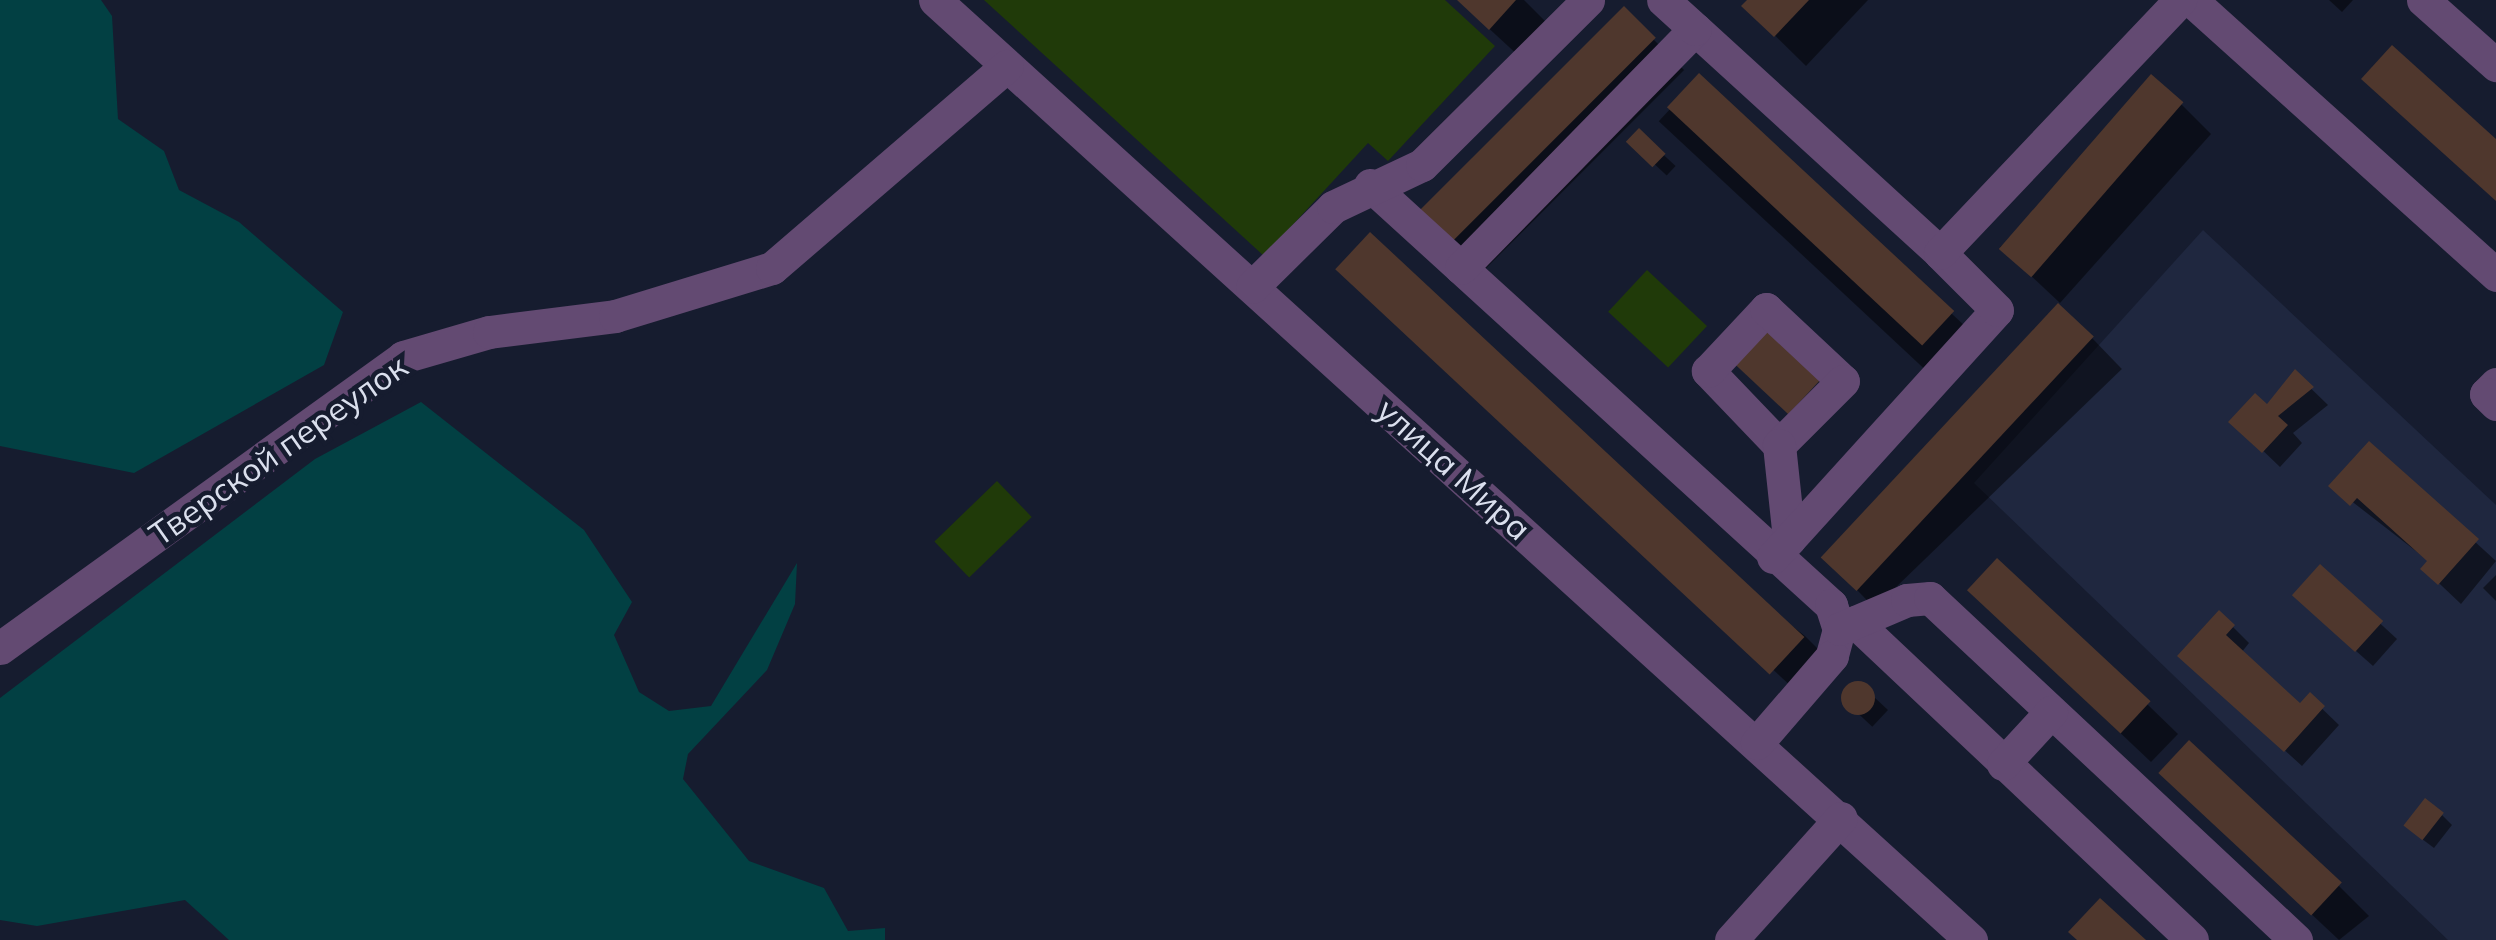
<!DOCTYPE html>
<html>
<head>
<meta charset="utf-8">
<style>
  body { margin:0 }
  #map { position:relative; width:2496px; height:940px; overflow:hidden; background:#161c2f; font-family:Mulish,sans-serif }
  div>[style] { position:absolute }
  .built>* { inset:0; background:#1f273f }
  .green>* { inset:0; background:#203a09; transform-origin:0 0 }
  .water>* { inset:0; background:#024043 }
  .shadow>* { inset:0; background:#0007; transform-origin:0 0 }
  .building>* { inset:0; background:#4f372d; transform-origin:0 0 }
  .round { border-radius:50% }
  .minor>* { height:33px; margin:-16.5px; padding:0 16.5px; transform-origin:16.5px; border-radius:16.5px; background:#634a72 }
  span { translate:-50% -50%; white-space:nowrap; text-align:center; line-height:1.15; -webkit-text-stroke:9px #161c2f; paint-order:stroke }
  .street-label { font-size:33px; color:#dadfed }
</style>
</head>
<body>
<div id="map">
  <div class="built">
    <div style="clip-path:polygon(2203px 230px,2496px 505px,2496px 940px,2448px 940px,1974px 483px)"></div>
  </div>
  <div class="green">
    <div style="clip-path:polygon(984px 0,1445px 0,1495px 46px,1388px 161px,1368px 143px,1264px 256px)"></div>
    <div style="left:1647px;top:270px;width:82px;height:57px;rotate:43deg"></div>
    <div style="left:997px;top:481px;width:50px;height:87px;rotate:46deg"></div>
  </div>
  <div class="water">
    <div style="clip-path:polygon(0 0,101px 0,112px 16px,118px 119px,164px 151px,179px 190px,239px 222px,343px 312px,324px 365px,134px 473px,0 446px)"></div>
    <div style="clip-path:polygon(421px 402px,584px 530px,632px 602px,614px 635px,639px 692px,669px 711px,711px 706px,797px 563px,795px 604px,767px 670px,688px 754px,683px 779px,749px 861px,824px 888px,848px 931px,885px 928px,885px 940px,229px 940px,185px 900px,37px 926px,0 920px,0 698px,315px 459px)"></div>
  </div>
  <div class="shadow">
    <div style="clip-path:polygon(1458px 0,1524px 0,1550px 26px,1521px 58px)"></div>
    <div style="clip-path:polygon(1751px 0,1868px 0,1806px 66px,1745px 6px)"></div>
    <div style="clip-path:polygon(2329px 0,2353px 0,2342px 12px)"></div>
    <div style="left:1624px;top:10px;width:85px;height:284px;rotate:45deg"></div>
    <div style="left:1699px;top:78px;width:390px;height:59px;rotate:43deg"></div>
    <div style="clip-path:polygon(2181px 104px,2211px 134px,2060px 303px,2000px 247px)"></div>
    <div style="left:1639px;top:132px;width:50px;height:13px;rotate:43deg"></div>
    <div style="clip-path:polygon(1370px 299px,1805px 636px,1835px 666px,1805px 699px)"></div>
    <div style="left:2092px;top:338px;width:43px;height:344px;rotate:46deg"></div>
    <div style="clip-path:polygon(2295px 373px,2328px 405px,2293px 433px,2302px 443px,2280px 467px,2232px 421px,2267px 409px)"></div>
    <div style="clip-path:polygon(2369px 445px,2496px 561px,2461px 604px,2424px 569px,2430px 562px,2332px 486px)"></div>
    <div style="clip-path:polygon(2321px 569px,2397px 639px,2373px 666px,2312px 612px)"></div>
    <div style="clip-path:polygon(2496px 575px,2496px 601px,2483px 588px)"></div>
    <div style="clip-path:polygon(2002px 621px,2147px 704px,2178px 734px,2151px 762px)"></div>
    <div style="clip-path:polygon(2233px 627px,2249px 643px,2241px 653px,2301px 707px,2310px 697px,2339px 725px,2302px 766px,2181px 656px)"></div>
    <div style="left:1858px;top:682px;width:41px;height:23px;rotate:43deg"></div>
    <div style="clip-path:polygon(2193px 803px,2339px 886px,2369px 916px,2339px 940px)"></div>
    <div style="clip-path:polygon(2442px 815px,2452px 825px,2434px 848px,2418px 836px)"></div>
  </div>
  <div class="building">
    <div style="clip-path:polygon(1457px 0,1516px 0,1489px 30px)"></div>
    <div style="clip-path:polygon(1747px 0,1809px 0,1774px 37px,1741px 6px)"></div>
    <div style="left:1624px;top:6px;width:45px;height:290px;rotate:45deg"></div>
    <div style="clip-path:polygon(2392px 45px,2496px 139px,2496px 201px,2361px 79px)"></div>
    <div style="left:1699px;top:73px;width:349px;height:47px;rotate:43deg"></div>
    <div style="left:2151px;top:74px;width:43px;height:232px;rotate:41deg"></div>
    <div style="left:1639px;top:128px;width:37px;height:19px;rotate:44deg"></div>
    <div style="left:1370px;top:232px;width:594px;height:51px;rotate:43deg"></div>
    <div style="left:2058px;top:303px;width:49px;height:348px;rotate:43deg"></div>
    <div style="left:1767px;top:330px;width:73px;height:47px;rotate:43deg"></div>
    <div style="clip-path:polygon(2295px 369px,2314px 387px,2278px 416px,2288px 425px,2262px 453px,2228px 422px,2255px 393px,2267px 404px)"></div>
    <div style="clip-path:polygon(2369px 441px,2479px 539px,2438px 585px,2420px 569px,2427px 561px,2357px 498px,2350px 506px,2328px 486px)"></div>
    <div style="left:1997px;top:558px;width:210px;height:44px;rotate:43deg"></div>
    <div style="left:2320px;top:564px;width:85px;height:42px;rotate:42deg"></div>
    <div style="clip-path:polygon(2219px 610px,2235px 625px,2226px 635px,2300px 703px,2310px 692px,2325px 706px,2284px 752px,2177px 656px)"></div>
    <div class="round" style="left:1841px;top:681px;width:34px;height:34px"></div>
    <div style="left:2189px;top:740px;width:209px;height:45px;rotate:43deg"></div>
    <div style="left:2425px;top:798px;width:24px;height:35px;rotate:38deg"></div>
    <div style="clip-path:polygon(2100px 898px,2146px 940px,2077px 940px,2068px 932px)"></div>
  </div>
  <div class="minor">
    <div style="left:935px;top:0;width:1399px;rotate:42.22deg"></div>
    <div style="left:2191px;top:0;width:411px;rotate:42deg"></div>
    <div style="left:2423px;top:0;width:98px;rotate:41.7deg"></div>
    <div style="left:1695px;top:29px;width:332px;rotate:42.4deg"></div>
    <div style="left:1370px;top:185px;width:624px;rotate:42.34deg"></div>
    <div style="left:1831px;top:605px;width:25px;rotate:72deg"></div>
    <div style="left:1839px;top:629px;width:28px;rotate:105deg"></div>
    <div style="left:1832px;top:656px;width:115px;rotate:130.8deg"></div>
    <div style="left:1461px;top:268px;width:334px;rotate:-45.6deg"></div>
    <div style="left:1695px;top:29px;width:43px;rotate:-137.8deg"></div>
    <div style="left:1252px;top:287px;width:114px;rotate:-44.6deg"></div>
    <div style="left:1333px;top:207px;width:98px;rotate:-25.3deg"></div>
    <div style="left:1422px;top:165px;width:234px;rotate:-44.8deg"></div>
    <div style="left:2496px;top:384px;width:14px;rotate:135deg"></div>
    <div style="left:2486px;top:394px;width:14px;rotate:45deg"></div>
    <div style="left:1779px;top:445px;width:103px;rotate:-133.8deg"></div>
    <div style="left:1708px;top:371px;width:85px;rotate:-46.9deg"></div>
    <div style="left:1766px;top:309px;width:105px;rotate:43.1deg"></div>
    <div style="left:1843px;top:381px;width:91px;rotate:135deg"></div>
    <div style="left:1779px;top:445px;width:95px;rotate:83.9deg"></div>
    <div style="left:1773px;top:557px;width:333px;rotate:-47.8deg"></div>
    <div style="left:1997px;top:310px;width:81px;rotate:-135deg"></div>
    <div style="left:1940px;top:253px;width:349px;rotate:-46.5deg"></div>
    <div style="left:1855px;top:622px;width:463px;rotate:43.3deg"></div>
    <div style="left:1839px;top:629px;width:74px;rotate:-23.1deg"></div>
    <div style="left:1907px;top:600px;width:23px;rotate:-5deg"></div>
    <div style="left:1930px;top:598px;width:501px;rotate:43.06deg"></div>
    <div style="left:0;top:648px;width:497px;rotate:-35.8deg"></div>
    <div style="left:403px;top:357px;width:90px;rotate:-16.2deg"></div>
    <div style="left:489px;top:332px;width:127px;rotate:-7.2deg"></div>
    <div style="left:615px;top:316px;width:164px;rotate:-17deg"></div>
    <div style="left:772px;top:268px;width:310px;rotate:-40.7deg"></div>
    <div style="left:2003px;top:764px;width:71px;rotate:-47.3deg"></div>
    <div style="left:1731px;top:940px;width:164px;rotate:-48deg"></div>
  </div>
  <div class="street-label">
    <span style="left:278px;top:450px;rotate:-35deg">Тверской переулок</span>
    <span style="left:1454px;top:469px;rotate:42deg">улица Мира</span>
  </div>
</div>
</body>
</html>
